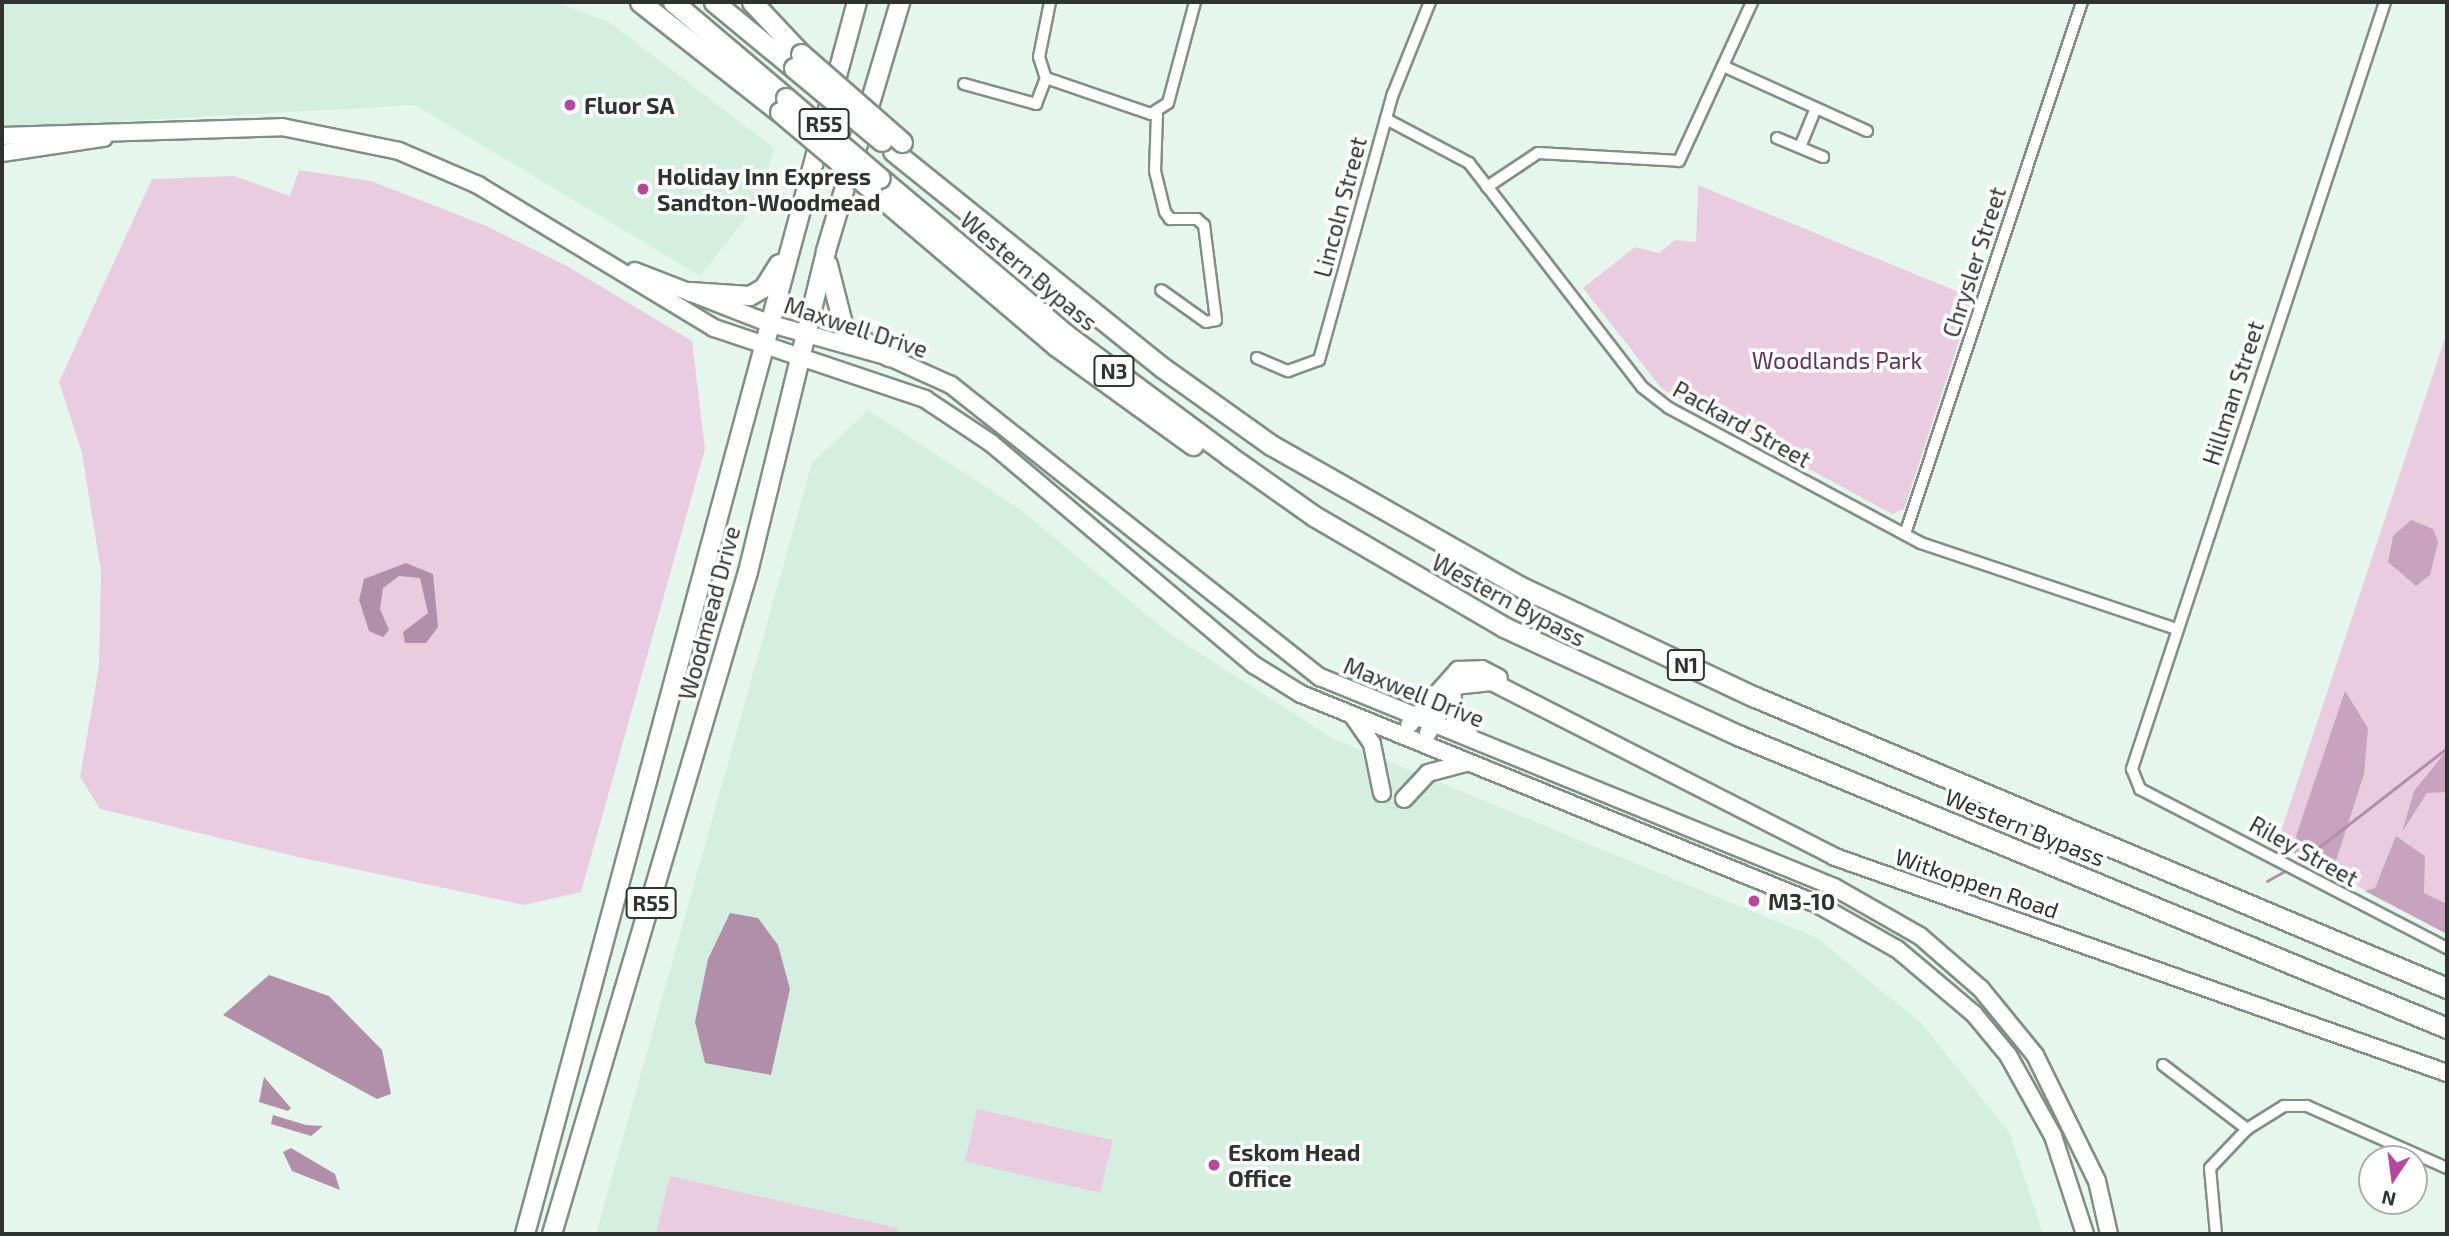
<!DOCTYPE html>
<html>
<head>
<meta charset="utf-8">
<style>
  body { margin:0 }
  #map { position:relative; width:2449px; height:1236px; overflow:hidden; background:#e5f7ed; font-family:"Exo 2",sans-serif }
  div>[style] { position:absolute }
  .built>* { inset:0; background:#d4efe0 }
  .green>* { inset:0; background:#eacce1; transform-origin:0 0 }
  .forest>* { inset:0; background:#c7a3bd }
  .water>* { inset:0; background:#b28fa9 }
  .stream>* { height:2.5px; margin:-1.25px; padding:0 1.25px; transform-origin:1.25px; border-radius:1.25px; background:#b28fa9 }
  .roads { filter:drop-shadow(2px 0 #7f8f86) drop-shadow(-2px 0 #7f8f86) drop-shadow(0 2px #7f8f86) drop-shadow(0 -2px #7f8f86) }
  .minor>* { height:10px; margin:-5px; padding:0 5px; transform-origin:5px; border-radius:5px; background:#fff }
  .secondary>* { height:16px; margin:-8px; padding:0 8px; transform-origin:8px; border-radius:8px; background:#fff }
  .primary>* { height:18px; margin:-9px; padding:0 9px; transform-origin:9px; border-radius:9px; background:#fff }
  .motorway>* { height:19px; margin:-9.5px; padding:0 9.5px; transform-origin:9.5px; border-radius:9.5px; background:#fff }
  .bridges { filter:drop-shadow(2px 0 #7f8f86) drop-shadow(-2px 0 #7f8f86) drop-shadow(0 2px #7f8f86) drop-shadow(0 -2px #7f8f86) }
  .motorway-bridge>* { height:19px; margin:-9.5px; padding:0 9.5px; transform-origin:9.5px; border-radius:9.5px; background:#fff }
  .dots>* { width:19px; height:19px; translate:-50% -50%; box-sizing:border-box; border:4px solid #fff; border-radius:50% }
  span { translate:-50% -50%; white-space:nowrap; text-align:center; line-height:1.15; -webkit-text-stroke:7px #fff; paint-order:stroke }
  .shield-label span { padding:2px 5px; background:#fff; border:2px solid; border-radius:5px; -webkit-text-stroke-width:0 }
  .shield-label { font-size:21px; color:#2d3430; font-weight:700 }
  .poi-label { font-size:23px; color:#2d3430; font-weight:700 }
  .left { translate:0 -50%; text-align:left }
  .street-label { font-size:23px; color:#2d3430 }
  .park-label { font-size:23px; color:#623257 }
  .frame { position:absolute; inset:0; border:4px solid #2d3430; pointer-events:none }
  .north { position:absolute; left:2358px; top:1145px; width:70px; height:70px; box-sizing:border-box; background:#fff; border:2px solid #abaeac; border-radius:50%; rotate:193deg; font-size:19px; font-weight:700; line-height:28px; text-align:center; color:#2d3430 }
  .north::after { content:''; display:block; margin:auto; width:24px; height:32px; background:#b846a1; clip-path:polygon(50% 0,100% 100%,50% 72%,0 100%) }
</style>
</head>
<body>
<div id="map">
  <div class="built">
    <div style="clip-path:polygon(2px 2px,556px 2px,609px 22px,774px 148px,760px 200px,700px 276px,415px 105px,2px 128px)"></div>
    <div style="clip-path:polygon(868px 410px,1024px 512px,1170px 634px,1332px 738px,1817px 938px,1921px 1023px,2009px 1132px,2043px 1234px,596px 1234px,812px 463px)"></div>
  </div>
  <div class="green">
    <div style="clip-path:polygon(299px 170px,371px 181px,484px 225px,567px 266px,692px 341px,705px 449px,581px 892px,524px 905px,298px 857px,100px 809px,80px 777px,99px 666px,101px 571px,82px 453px,59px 382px,152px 179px,234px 176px,290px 196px)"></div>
    <div style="clip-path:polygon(1698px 185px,1973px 298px,1904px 509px,1892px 514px,1662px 389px,1583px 288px,1635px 247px,1659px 253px,1675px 240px,1696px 242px)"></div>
    <div style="clip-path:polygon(2447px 332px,2447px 934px,2277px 843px)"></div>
    <div style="left:977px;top:1109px;width:139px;height:54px;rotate:13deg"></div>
    <div style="clip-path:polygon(670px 1176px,898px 1228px,896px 1234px,656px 1234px)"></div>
  </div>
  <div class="forest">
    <div style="clip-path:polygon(2411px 520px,2433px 529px,2438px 542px,2430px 575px,2416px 586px,2388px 562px,2393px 536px)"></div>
    <div style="clip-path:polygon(2345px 691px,2368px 728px,2364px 774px,2332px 873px,2291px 851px)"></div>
    <div style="clip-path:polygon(2447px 750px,2447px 792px,2427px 793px,2402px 832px,2414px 791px)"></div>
    <div style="clip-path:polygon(2396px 836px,2425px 856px,2424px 893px,2447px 904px,2447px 934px,2365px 891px,2375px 888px)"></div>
  </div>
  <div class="water">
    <div style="clip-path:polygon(406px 563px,433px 574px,438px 627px,426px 643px,405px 643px,403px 632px,428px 613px,420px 578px,399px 576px,383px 588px,380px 609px,389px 630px,383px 637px,369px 631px,359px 600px,364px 579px)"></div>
    <div style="clip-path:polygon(730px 913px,758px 918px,778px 945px,790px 989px,771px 1075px,705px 1063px,695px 1022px,708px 959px)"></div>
    <div style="clip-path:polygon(269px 975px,329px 996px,382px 1050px,391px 1094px,377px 1099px,223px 1015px)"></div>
    <div style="clip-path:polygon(264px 1077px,291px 1108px,288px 1111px,259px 1102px)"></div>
    <div style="clip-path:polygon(273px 1115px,306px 1125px,323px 1126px,311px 1136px,271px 1124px)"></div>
    <div style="clip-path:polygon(291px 1148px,335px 1174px,340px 1190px,292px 1171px,283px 1152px)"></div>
  </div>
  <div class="stream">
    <div style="left:2300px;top:862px;width:186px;rotate:-37.8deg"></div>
    <div style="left:2267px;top:881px;width:21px;rotate:-29deg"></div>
  </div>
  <div class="roads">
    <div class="minor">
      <div style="left:1050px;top:2px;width:56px;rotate:101.3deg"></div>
      <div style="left:1039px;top:57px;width:22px;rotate:72deg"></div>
      <div style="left:1046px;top:78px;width:111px;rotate:18.9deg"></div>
      <div style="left:1151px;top:114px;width:20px;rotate:-33deg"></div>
      <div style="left:1168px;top:103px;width:105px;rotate:-75deg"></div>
      <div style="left:2385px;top:2px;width:808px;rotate:108.26deg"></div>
      <div style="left:2132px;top:769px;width:22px;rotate:68deg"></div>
      <div style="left:2140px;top:789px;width:346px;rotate:27.4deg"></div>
      <div style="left:1723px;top:66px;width:158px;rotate:24.3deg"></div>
      <div style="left:964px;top:84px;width:75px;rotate:15.5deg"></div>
      <div style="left:1036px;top:104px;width:28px;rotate:-69deg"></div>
      <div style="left:1157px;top:114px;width:57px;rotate:92deg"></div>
      <div style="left:1155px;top:171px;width:42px;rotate:76.3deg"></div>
      <div style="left:1165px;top:212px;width:9px;rotate:54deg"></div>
      <div style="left:1170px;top:219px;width:27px"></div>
      <div style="left:1197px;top:219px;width:9px;rotate:41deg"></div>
      <div style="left:1204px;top:225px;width:96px;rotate:82.8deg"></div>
      <div style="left:1216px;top:320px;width:10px;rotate:169deg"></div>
      <div style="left:1206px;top:322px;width:55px;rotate:-144.6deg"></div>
      <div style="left:1386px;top:119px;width:94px;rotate:27.9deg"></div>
      <div style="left:1469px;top:163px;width:283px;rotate:52.3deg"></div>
      <div style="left:1642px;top:387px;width:34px;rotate:38deg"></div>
      <div style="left:1669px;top:408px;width:286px;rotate:28.2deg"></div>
      <div style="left:1921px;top:543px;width:270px;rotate:18.6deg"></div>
      <div style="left:1777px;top:138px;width:50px;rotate:22.4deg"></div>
      <div style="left:1800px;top:147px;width:42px;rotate:-67.7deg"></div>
      <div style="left:1487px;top:187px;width:61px;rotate:-33.7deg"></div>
      <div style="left:1538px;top:153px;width:141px;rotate:3.2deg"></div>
      <div style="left:1679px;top:161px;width:175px;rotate:-65.3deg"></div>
      <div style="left:1257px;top:358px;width:34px;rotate:23deg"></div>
      <div style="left:1288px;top:371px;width:33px;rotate:-20deg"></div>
      <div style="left:1319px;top:360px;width:276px;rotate:-74.5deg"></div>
      <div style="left:1393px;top:94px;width:99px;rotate:-68.1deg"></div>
      <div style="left:1905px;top:534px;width:561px;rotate:-71.6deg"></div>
      <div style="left:2163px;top:1065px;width:106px;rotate:37.3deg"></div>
      <div style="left:2216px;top:1234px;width:66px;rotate:-95.2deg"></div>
      <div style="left:2210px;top:1168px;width:54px;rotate:-46.5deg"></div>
      <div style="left:2247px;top:1129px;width:44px;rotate:-31.9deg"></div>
      <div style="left:2284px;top:1106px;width:23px"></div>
      <div style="left:2307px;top:1106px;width:153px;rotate:23.9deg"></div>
    </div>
    <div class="secondary">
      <div style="left:2px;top:136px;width:280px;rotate:-1.8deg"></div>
      <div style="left:282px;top:127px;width:119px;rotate:11.6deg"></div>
      <div style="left:399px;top:151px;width:86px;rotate:23.3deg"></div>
      <div style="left:478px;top:185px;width:276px;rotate:31.2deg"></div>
      <div style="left:714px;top:328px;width:223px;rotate:18.6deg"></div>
      <div style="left:925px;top:399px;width:79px;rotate:33.7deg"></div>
      <div style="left:991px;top:443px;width:344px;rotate:40.2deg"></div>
      <div style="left:1254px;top:665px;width:55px;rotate:31.7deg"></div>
      <div style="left:1301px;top:694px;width:557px;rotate:22.15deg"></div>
      <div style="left:1817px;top:904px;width:92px;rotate:29.4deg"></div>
      <div style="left:1897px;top:949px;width:101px;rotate:40.2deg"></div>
      <div style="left:1974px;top:1014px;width:53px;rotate:50.3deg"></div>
      <div style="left:2008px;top:1055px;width:93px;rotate:60.9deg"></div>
      <div style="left:2053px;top:1136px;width:103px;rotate:71.9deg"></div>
      <div style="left:2px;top:153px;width:103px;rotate:-8.4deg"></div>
      <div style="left:635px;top:271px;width:146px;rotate:21.3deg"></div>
      <div style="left:771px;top:324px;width:123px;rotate:15.6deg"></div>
      <div style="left:889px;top:357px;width:68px;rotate:24.3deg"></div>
      <div style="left:951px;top:385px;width:471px;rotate:38.4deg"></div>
      <div style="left:1320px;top:677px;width:555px;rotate:22.22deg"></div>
      <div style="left:1834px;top:887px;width:99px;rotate:29.7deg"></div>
      <div style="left:1920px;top:936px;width:81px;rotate:41deg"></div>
      <div style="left:1981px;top:989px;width:85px;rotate:50.7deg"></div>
      <div style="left:2035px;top:1055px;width:140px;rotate:63.8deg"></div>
      <div style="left:2097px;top:1181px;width:54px;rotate:77.2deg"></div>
      <div style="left:1452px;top:688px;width:32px;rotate:85deg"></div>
      <div style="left:1455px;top:720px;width:23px;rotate:47deg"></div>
      <div style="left:1352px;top:715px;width:35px;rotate:55deg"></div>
      <div style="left:1372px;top:744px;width:50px;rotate:78.5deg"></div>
      <div style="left:1409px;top:725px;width:74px;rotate:-48.3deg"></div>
      <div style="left:1458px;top:670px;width:24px;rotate:-2deg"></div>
      <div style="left:1482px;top:669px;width:19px;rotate:28deg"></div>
      <div style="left:1428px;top:733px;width:54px;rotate:-61deg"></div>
      <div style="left:1454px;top:686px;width:38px;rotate:-6deg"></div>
      <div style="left:1492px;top:682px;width:385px;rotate:27deg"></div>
      <div style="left:1835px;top:857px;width:649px;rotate:19.44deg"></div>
      <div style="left:1404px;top:799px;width:35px;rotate:-47deg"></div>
      <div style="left:1428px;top:773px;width:39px;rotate:-15deg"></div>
    </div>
    <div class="primary">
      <div style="left:828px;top:265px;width:65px;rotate:75.7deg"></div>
      <div style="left:844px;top:328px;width:54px;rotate:32.8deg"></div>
      <div style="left:690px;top:292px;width:60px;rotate:3.8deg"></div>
      <div style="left:750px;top:296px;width:16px;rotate:-30deg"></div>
      <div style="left:764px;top:288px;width:28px;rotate:-58deg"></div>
      <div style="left:525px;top:1234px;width:1276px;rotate:-74.92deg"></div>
      <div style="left:552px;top:1234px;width:690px;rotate:-73.51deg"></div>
      <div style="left:748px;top:572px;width:330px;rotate:-76.3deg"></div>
      <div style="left:826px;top:251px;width:260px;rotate:-73.4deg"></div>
    </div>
    <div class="motorway">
      <div style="left:640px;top:2px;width:178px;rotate:38.2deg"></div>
      <div style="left:673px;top:2px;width:148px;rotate:40.3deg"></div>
      <div style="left:714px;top:2px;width:104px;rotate:39.5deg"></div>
      <div style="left:752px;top:2px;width:71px;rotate:46.7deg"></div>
      <div style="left:893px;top:151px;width:346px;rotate:38.8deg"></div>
      <div style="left:1163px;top:368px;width:133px;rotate:35.5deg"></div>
      <div style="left:1271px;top:445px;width:290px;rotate:29.6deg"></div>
      <div style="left:1523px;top:588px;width:256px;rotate:25.2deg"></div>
      <div style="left:1755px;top:697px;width:751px;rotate:22.81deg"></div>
      <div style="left:880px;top:178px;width:242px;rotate:40.1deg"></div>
      <div style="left:1065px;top:334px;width:204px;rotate:36.6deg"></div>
      <div style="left:1229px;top:456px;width:104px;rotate:35.2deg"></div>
      <div style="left:1314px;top:516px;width:220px;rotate:30.3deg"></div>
      <div style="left:1504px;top:627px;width:260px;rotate:24.8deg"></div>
      <div style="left:1740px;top:736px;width:765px;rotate:22.44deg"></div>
      <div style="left:871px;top:189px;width:243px;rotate:40.3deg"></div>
      <div style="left:1056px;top:346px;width:169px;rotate:35.9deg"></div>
    </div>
  </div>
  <div class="bridges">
    <div class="motorway-bridge">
      <div style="left:801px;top:54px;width:134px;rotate:41.1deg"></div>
      <div style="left:794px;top:68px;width:114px;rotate:39.7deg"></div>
      <div style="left:786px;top:98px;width:123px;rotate:40.4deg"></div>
      <div style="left:780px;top:112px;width:119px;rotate:40.2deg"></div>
    </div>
  </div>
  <div class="dots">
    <div style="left:570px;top:105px;background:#b846a1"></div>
    <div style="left:643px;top:189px;background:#b846a1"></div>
    <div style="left:1754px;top:901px;background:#b846a1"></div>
    <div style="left:1214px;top:1165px;background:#b846a1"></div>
  </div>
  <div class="shield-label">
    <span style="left:824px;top:124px">R55</span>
    <span style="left:1114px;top:371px">N3</span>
    <span style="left:1686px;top:665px">N1</span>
    <span style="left:651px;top:903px">R55</span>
  </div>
  <div class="poi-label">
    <span class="left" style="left:584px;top:105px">Fluor SA</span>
    <span class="left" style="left:657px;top:189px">Holiday Inn Express<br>Sandton-Woodmead</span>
    <span class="left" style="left:1768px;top:901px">M3-10</span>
    <span class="left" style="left:1228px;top:1165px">Eskom Head<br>Office</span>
  </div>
  <div class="street-label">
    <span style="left:1340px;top:207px;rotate:-75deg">Lincoln Street</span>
    <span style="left:1974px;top:262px;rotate:-72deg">Chrysler Street</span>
    <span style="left:1029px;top:271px;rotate:40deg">Western Bypass</span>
    <span style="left:856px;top:327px;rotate:18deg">Maxwell Drive</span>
    <span style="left:2233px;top:393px;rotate:-72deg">Hillman Street</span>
    <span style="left:1742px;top:424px;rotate:29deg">Packard Street</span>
    <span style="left:1509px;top:600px;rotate:28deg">Western Bypass</span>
    <span style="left:709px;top:613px;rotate:-75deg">Woodmead Drive</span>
    <span style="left:1414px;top:692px;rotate:22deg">Maxwell Drive</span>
    <span style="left:2025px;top:827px;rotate:22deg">Western Bypass</span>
    <span style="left:2304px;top:851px;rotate:29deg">Riley Street</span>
    <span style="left:1977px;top:883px;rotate:19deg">Witkoppen Road</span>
  </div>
  <div class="park-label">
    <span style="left:1837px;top:360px">Woodlands Park</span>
  </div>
  <div class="frame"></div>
  <div class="north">N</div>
</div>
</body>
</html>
